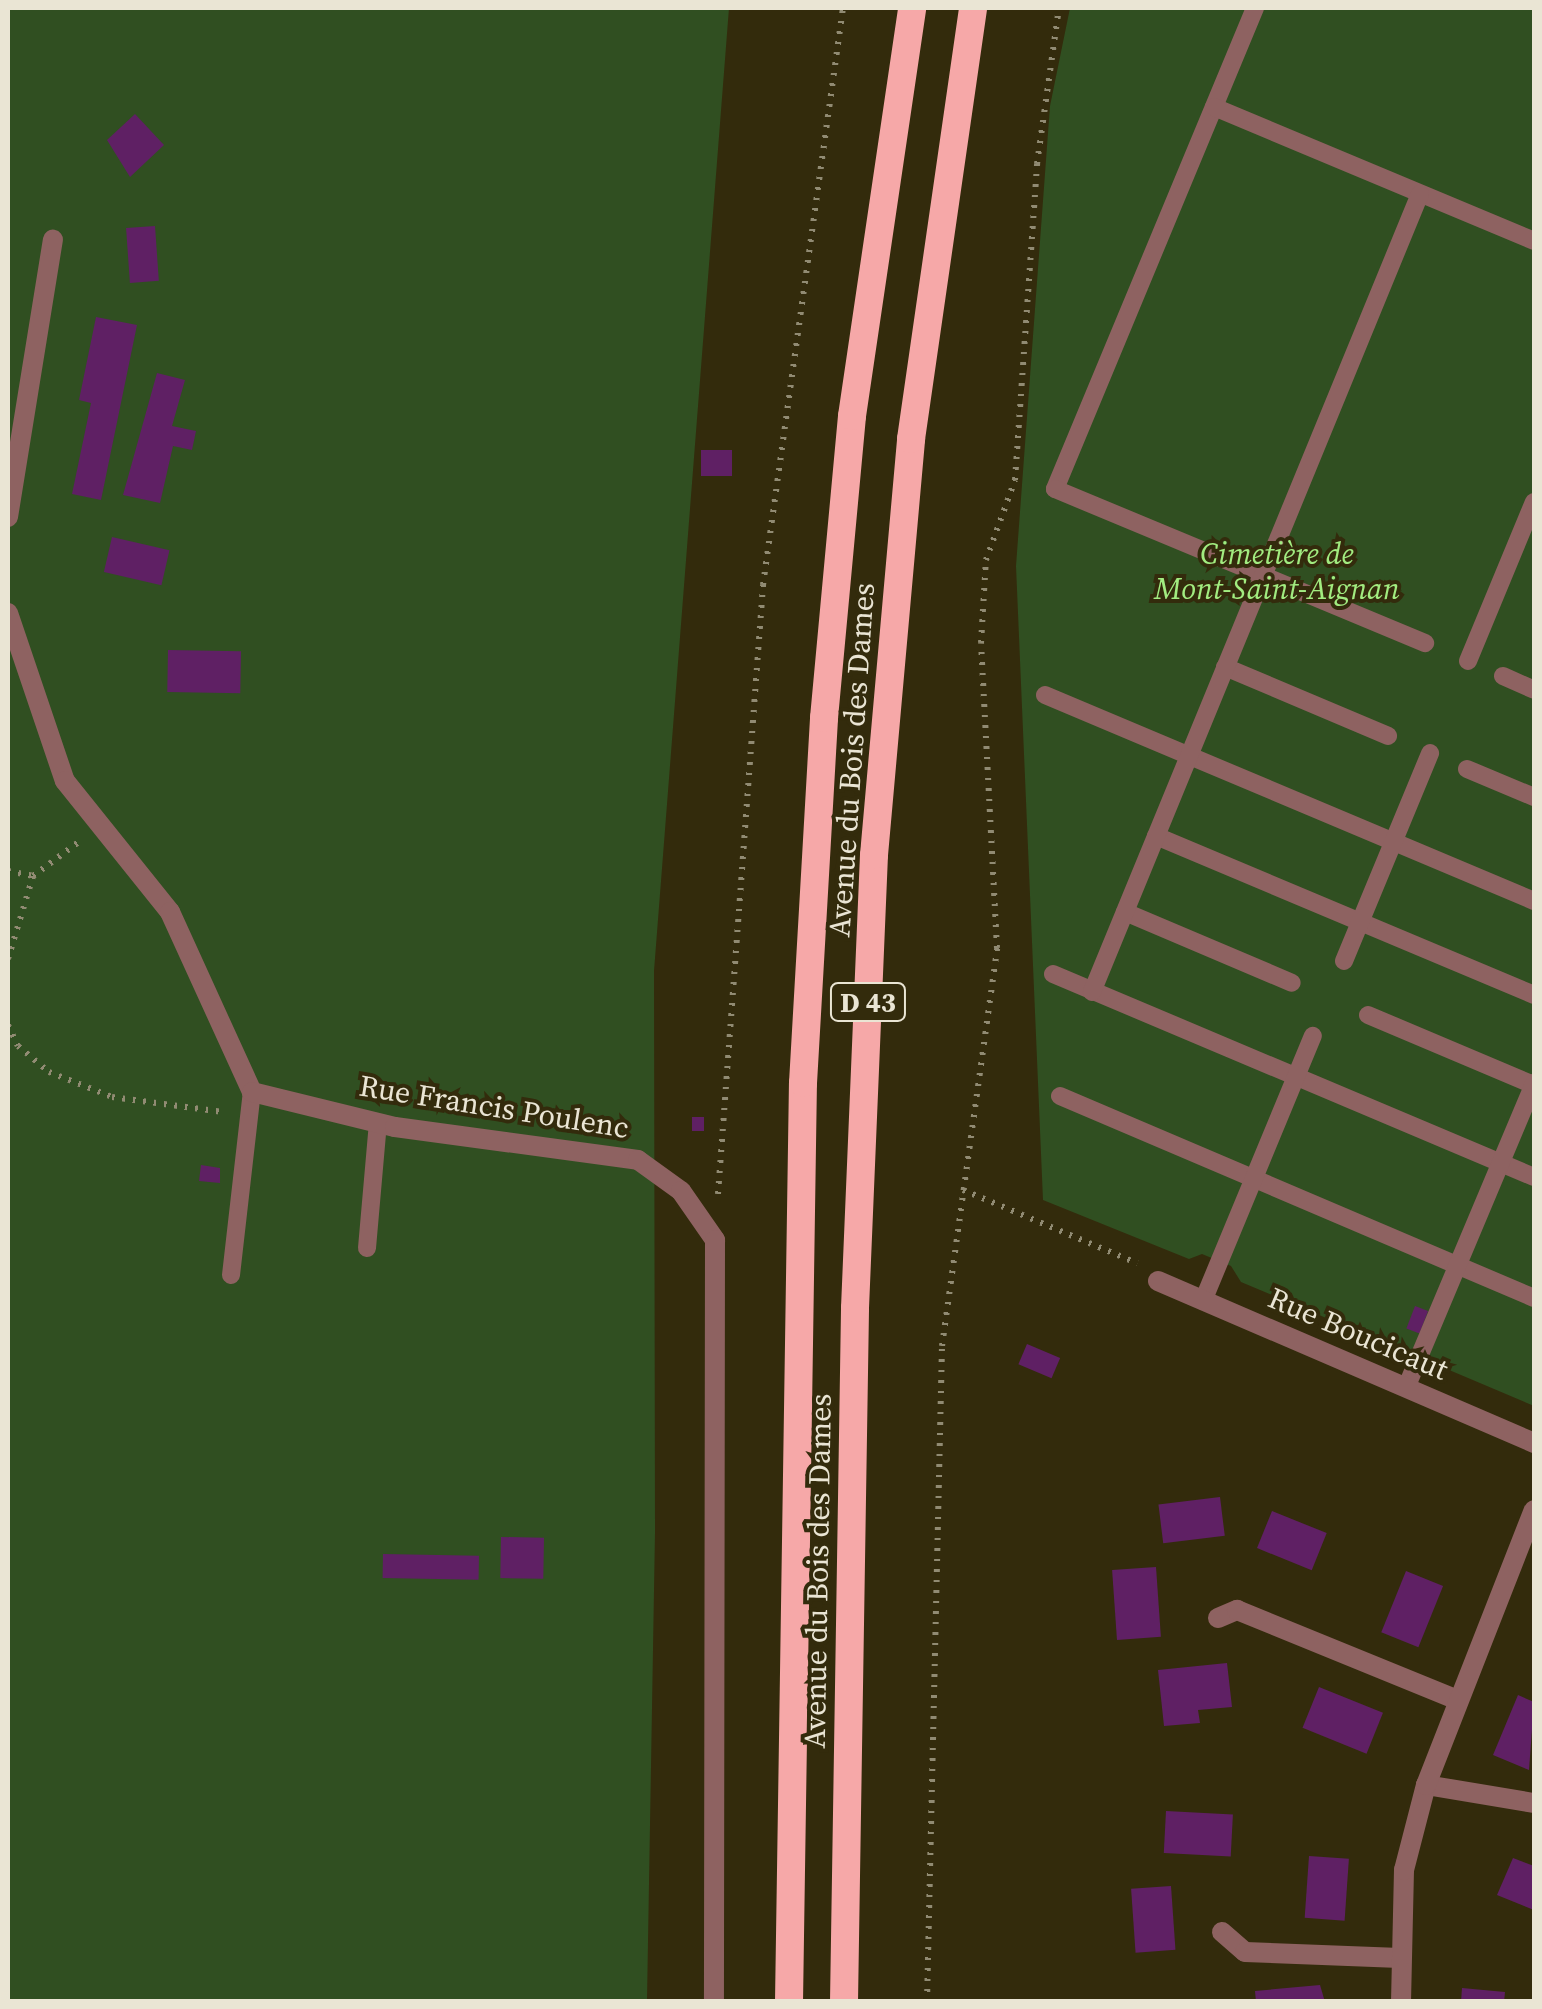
<!DOCTYPE html>
<html>
<head>
<meta charset="utf-8">
<style>
  body { margin:0 }
  #map { position:relative; width:1542px; height:2009px; overflow:hidden; background:#332b0c; font-family:"Source Serif 4",serif }
  div>[style] { position:absolute }
  .green>* { inset:0; background:#304f21 }
  .building>* { inset:0; background:#5f2064; transform-origin:0 0 }
  .path>* { height:6px; margin-top:-3px; transform-origin:0; background:repeating-linear-gradient(90deg,#918b73 0 2.5px,transparent 0 10.5px) }
  .service>* { height:18px; margin:-9px; padding:0 9px; transform-origin:9px; border-radius:9px; background:#8e6261 }
  .minor>* { height:20px; margin:-10px; padding:0 10px; transform-origin:10px; border-radius:10px; background:#8e6261 }
  .trunk>* { height:28px; margin:-14px; padding:0 14px; transform-origin:14px; border-radius:14px; background:#f6a8a8 }
  span { translate:-50% -50%; white-space:nowrap; text-align:center; line-height:1.15; -webkit-text-stroke:8px #332b0c; paint-order:stroke }
  .shield-label span { padding:2px 8px; background:#332b0c; border:2px solid; border-radius:8px; -webkit-text-stroke-width:0 }
  .shield-label { font-size:28px; color:#eae5d4; font-weight:700 }
  .park-label { font-size:30px; color:#a2ec80; font-style:italic }
  .street-label { font-size:30px; color:#eae5d4 }
  .frame { position:absolute; inset:0; border:10px solid #eae5d4; pointer-events:none }
</style>
</head>
<body>
<div id="map">
  <div class="green">
    <div style="clip-path:polygon(8px 8px,729px 8px,654px 971px,655px 1532px,647px 2001px,8px 2002px)"></div>
    <div style="clip-path:polygon(1070px 8px,1534px 8px,1534px 1406px,1241px 1282px,1231px 1266px,1202px 1254px,1189px 1259px,1043px 1200px,1016px 566px,1050px 106px)"></div>
  </div>
  <div class="building">
    <div style="clip-path:polygon(135px 114px,164px 145px,130px 177px,107px 140px)"></div>
    <div style="left:155px;top:226px;width:55px;height:29px;rotate:86deg"></div>
    <div style="clip-path:polygon(96px 317px,137px 325px,101px 500px,72px 494px,91px 403px,79px 400px)"></div>
    <div style="clip-path:polygon(157px 373px,185px 380px,172px 426px,196px 431px,192px 450px,173px 446px,160px 503px,123px 495px)"></div>
    <div style="left:701px;top:450px;width:31px;height:26px"></div>
    <div style="left:112px;top:537px;width:59px;height:36px;rotate:13deg"></div>
    <div style="left:168px;top:650px;width:73px;height:42px;rotate:1deg"></div>
    <div style="left:692px;top:1117px;width:12px;height:14px"></div>
    <div style="clip-path:polygon(201px 1165px,220px 1168px,220px 1183px,199px 1181px)"></div>
    <div style="left:1415px;top:1306px;width:14px;height:24px;rotate:21deg"></div>
    <div style="left:1027px;top:1344px;width:36px;height:22px;rotate:23deg"></div>
    <div style="left:1220px;top:1497px;width:39px;height:62px;rotate:83deg"></div>
    <div style="left:1272px;top:1511px;width:59px;height:40px;rotate:22deg"></div>
    <div style="left:501px;top:1537px;width:43px;height:41px;rotate:1deg"></div>
    <div style="left:383px;top:1554px;width:96px;height:24px;rotate:1deg"></div>
    <div style="left:1156px;top:1567px;width:70px;height:44px;rotate:86deg"></div>
    <div style="left:1406px;top:1571px;width:40px;height:66px;rotate:22deg"></div>
    <div style="clip-path:polygon(1227px 1663px,1232px 1707px,1198px 1710px,1200px 1723px,1164px 1726px,1158px 1670px)"></div>
    <div style="left:1319px;top:1687px;width:69px;height:44px;rotate:22deg"></div>
    <div style="clip-path:polygon(1518px 1695px,1534px 1702px,1529px 1770px,1493px 1755px)"></div>
    <div style="left:1166px;top:1811px;width:67px;height:42px;rotate:3deg"></div>
    <div style="left:1309px;top:1856px;width:40px;height:62px;rotate:4deg"></div>
    <div style="clip-path:polygon(1513px 1858px,1534px 1866px,1534px 1910px,1497px 1895px)"></div>
    <div style="left:1171px;top:1886px;width:64px;height:40px;rotate:86deg"></div>
    <div style="clip-path:polygon(1320px 1985px,1325px 2002px,1256px 2002px,1255px 1991px)"></div>
    <div style="clip-path:polygon(1462px 1988px,1505px 1992px,1504px 2002px,1461px 2002px)"></div>
  </div>
  <div class="path">
    <div style="left:8px;top:871px;width:25px;rotate:11deg"></div>
    <div style="left:33px;top:876px;width:59px;rotate:-36.7deg"></div>
    <div style="left:8px;top:959px;width:87px;rotate:-73.2deg"></div>
    <div style="left:8px;top:1025px;width:23px;rotate:65deg"></div>
    <div style="left:18px;top:1046px;width:40px;rotate:40deg"></div>
    <div style="left:49px;top:1072px;width:68px;rotate:21.6deg"></div>
    <div style="left:112px;top:1097px;width:112px;rotate:7.7deg"></div>
    <div style="left:963px;top:1190px;width:189px;rotate:22.8deg"></div>
    <div style="left:718px;top:1194px;width:611px;rotate:-85.77deg"></div>
    <div style="left:763px;top:585px;width:583px;rotate:-82.11deg"></div>
    <div style="left:927px;top:2002px;width:656px;rotate:-88.69deg"></div>
    <div style="left:942px;top:1346px;width:402px;rotate:-82.1deg"></div>
    <div style="left:997px;top:948px;width:305px;rotate:-93deg"></div>
    <div style="left:981px;top:643px;width:83px;rotate:-86.6deg"></div>
    <div style="left:986px;top:560px;width:85px;rotate:-70.1deg"></div>
    <div style="left:1015px;top:480px;width:317px;rotate:-86deg"></div>
    <div style="left:1037px;top:164px;width:158px;rotate:-82deg"></div>
  </div>
  <div class="service">
    <div style="left:1255px;top:8px;width:521px;rotate:112.58deg"></div>
    <div style="left:1055px;top:489px;width:401px;rotate:22.6deg"></div>
    <div style="left:1214px;top:107px;width:347px;rotate:22.7deg"></div>
    <div style="left:1468px;top:661px;width:172px;rotate:-67.5deg"></div>
    <div style="left:1225px;top:667px;width:177px;rotate:22.9deg"></div>
    <div style="left:1503px;top:676px;width:34px;rotate:24deg"></div>
    <div style="left:1045px;top:695px;width:531px;rotate:22.84deg"></div>
    <div style="left:1467px;top:769px;width:73px;rotate:22.7deg"></div>
    <div style="left:1156px;top:836px;width:410px;rotate:22.8deg"></div>
    <div style="left:1125px;top:912px;width:181px;rotate:23deg"></div>
    <div style="left:1344px;top:961px;width:225px;rotate:-67.5deg"></div>
    <div style="left:1053px;top:974px;width:522px;rotate:22.88deg"></div>
    <div style="left:1092px;top:992px;width:863px;rotate:-67.66deg"></div>
    <div style="left:1368px;top:1015px;width:180px;rotate:22.9deg"></div>
    <div style="left:1060px;top:1096px;width:515px;rotate:23.08deg"></div>
    <div style="left:367px;top:1248px;width:125px;rotate:-85deg"></div>
    <div style="left:231px;top:1275px;width:184px;rotate:-83.5deg"></div>
    <div style="left:1203px;top:1301px;width:287px;rotate:-67.5deg"></div>
    <div style="left:1406px;top:1388px;width:331px;rotate:-67.2deg"></div>
  </div>
  <div class="minor">
    <div style="left:8px;top:517px;width:281px;rotate:-80.8deg"></div>
    <div style="left:8px;top:613px;width:177px;rotate:71.3deg"></div>
    <div style="left:65px;top:781px;width:168px;rotate:51.3deg"></div>
    <div style="left:170px;top:912px;width:198px;rotate:65.5deg"></div>
    <div style="left:252px;top:1092px;width:147px;rotate:13.8deg"></div>
    <div style="left:395px;top:1127px;width:245px;rotate:7.7deg"></div>
    <div style="left:638px;top:1160px;width:53px;rotate:35.8deg"></div>
    <div style="left:681px;top:1191px;width:60px;rotate:55.2deg"></div>
    <div style="left:715px;top:1240px;width:762px;rotate:90.08deg"></div>
    <div style="left:1158px;top:1281px;width:409px;rotate:23.3deg"></div>
    <div style="left:1218px;top:1618px;width:21px;rotate:-23deg"></div>
    <div style="left:1237px;top:1610px;width:235px;rotate:22.2deg"></div>
    <div style="left:1426px;top:1785px;width:109px;rotate:9.5deg"></div>
    <div style="left:1222px;top:1932px;width:30px;rotate:41deg"></div>
    <div style="left:1245px;top:1952px;width:155px;rotate:2.2deg"></div>
    <div style="left:1401px;top:2002px;width:132px;rotate:-88.7deg"></div>
    <div style="left:1404px;top:1870px;width:88px;rotate:-75.5deg"></div>
    <div style="left:1426px;top:1785px;width:295px;rotate:-68.6deg"></div>
  </div>
  <div class="trunk">
    <div style="left:789px;top:2002px;width:919px;rotate:-89.13deg"></div>
    <div style="left:803px;top:1083px;width:366px;rotate:-86.7deg"></div>
    <div style="left:824px;top:718px;width:303px;rotate:-84.7deg"></div>
    <div style="left:852px;top:416px;width:412px;rotate:-81.6deg"></div>
    <div style="left:844px;top:2002px;width:694px;rotate:-89.09deg"></div>
    <div style="left:855px;top:1308px;width:453px;rotate:-87.6deg"></div>
    <div style="left:874px;top:855px;width:418px;rotate:-84.9deg"></div>
    <div style="left:911px;top:439px;width:435px;rotate:-81.8deg"></div>
  </div>
  <div class="shield-label">
    <span style="left:868px;top:1002px">D 43</span>
  </div>
  <div class="park-label">
    <span style="left:1277px;top:571px">Cimetière de<br>Mont-Saint-Aignan</span>
  </div>
  <div class="street-label">
    <span style="left:852px;top:760px;rotate:-86deg">Avenue du Bois des Dames</span>
    <span style="left:494px;top:1107px;rotate:9deg">Rue Francis Poulenc</span>
    <span style="left:1358px;top:1334px;rotate:23deg">Rue Boucicaut</span>
    <span style="left:818px;top:1571px;rotate:-89deg">Avenue du Bois des Dames</span>
  </div>
  <div class="frame"></div>
</div>
</body>
</html>
